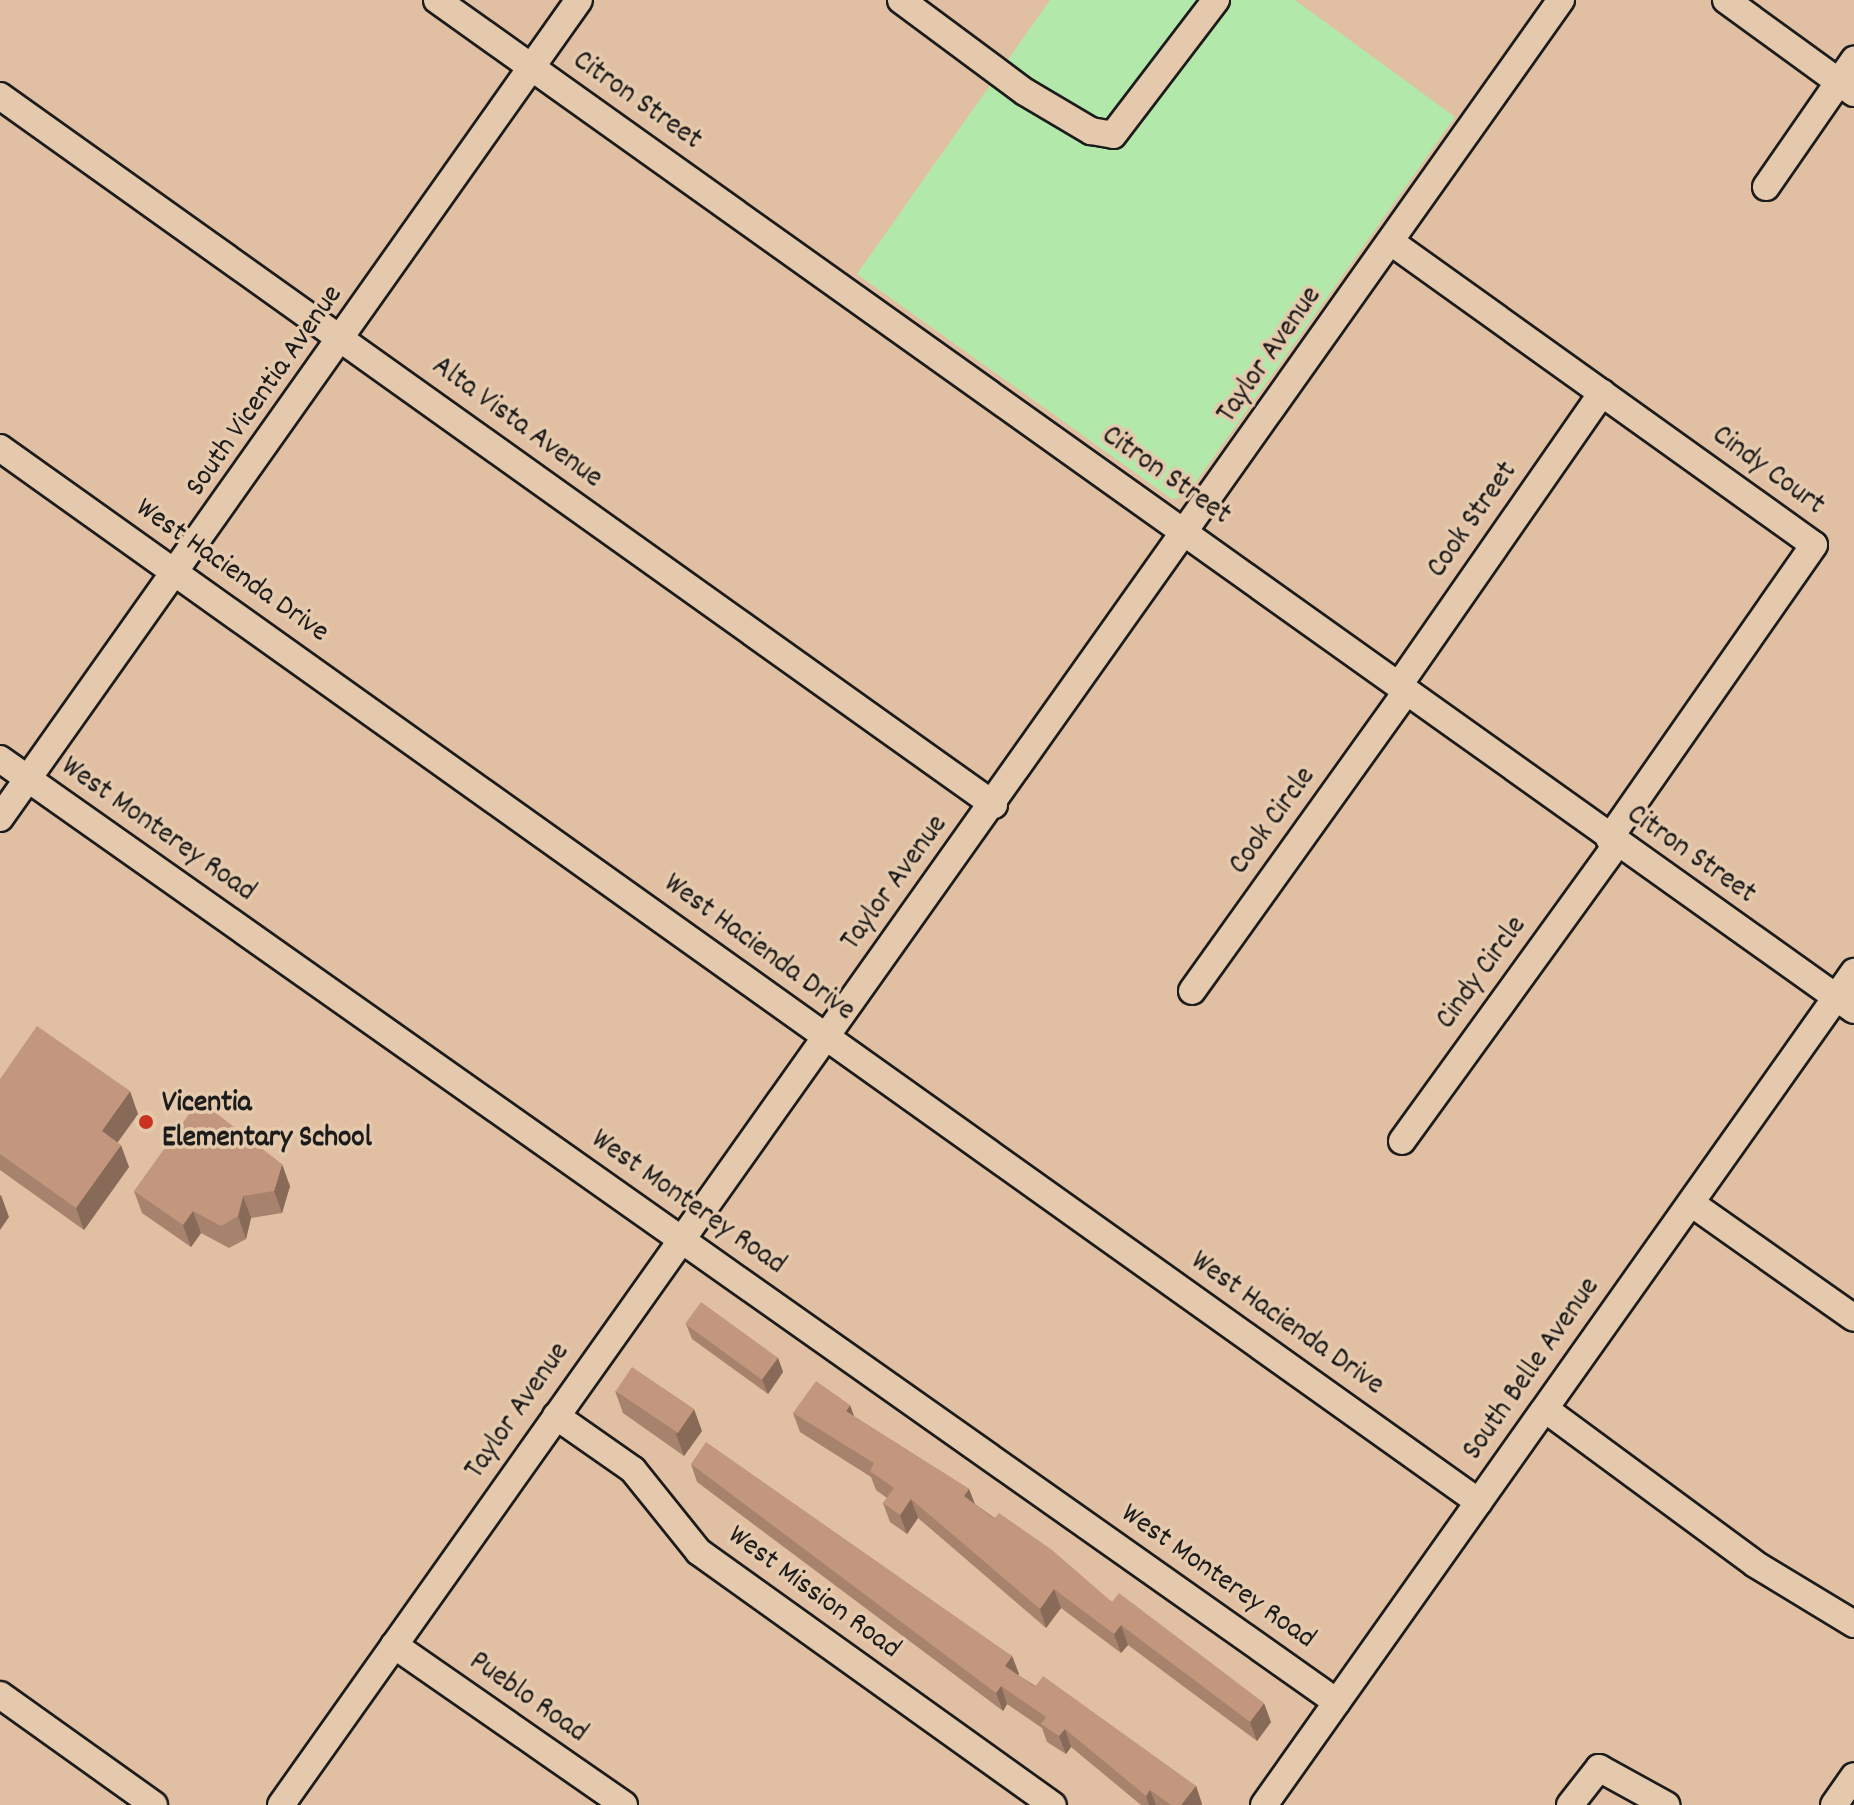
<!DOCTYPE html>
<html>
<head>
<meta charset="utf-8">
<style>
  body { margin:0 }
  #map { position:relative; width:1854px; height:1805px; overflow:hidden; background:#e1bfa2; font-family:Dekko,sans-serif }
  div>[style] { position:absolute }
  .green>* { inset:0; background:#b2e9ab }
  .roads { filter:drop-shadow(2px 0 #1c1c1c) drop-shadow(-2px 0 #1c1c1c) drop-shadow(0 2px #1c1c1c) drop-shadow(0 -2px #1c1c1c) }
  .minor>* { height:26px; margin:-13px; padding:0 13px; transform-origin:13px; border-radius:13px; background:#e5c9ac }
  .wall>* { inset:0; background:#a7826c }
  .shaded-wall>* { inset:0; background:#886a58 }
  .building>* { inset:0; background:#c2977e; transform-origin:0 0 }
  .dots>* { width:22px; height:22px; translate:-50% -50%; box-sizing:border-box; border:4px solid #e5c9ac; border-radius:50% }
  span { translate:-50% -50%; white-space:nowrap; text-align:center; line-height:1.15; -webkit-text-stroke:7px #e5c9ac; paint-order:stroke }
  .street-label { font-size:30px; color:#1c1c1c }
  .poi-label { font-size:30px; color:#1c1c1c; font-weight:700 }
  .left { translate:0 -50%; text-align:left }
</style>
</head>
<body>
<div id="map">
  <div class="green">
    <div style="clip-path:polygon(1050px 0,1295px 0,1455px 117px,1186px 496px,1172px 499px,857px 274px)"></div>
  </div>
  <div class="roads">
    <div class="minor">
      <div style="left:437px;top:0;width:1740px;rotate:35.48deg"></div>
      <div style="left:901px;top:0;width:154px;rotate:36.6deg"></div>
      <div style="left:1025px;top:92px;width:77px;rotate:30.6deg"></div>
      <div style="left:1091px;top:131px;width:22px;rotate:10deg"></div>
      <div style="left:1113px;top:135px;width:170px;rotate:-52.7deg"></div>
      <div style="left:1726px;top:0;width:158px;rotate:36deg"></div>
      <div style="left:0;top:96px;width:1221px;rotate:35.5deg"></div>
      <div style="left:1766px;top:187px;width:155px;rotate:-55.3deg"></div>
      <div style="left:1391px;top:242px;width:520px;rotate:35.61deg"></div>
      <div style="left:1814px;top:545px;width:358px;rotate:124.9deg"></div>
      <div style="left:0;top:448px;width:1816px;rotate:35.48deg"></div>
      <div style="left:1399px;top:685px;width:356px;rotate:-55.2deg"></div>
      <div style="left:0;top:759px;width:1636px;rotate:35.2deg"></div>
      <div style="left:0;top:818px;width:1002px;rotate:-54.71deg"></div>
      <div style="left:1192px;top:991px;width:369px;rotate:-54.4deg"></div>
      <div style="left:1402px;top:1141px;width:367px;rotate:-54.1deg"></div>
      <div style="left:1691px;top:1203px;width:199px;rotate:35.2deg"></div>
      <div style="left:1545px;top:1409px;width:261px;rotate:36.4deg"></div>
      <div style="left:1755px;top:1564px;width:116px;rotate:31.2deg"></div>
      <div style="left:556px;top:1416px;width:94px;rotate:35deg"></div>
      <div style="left:633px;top:1470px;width:105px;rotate:51.2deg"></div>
      <div style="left:699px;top:1552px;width:435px;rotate:35.6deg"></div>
      <div style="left:394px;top:1645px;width:280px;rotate:34.8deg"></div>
      <div style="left:0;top:1695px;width:189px;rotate:35.5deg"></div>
      <div style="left:281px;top:1805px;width:2213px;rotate:-54.66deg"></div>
      <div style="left:1264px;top:1805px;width:1021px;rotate:-54.69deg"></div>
      <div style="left:1570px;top:1805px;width:47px;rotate:-51.9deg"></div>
      <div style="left:1599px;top:1768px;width:77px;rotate:28.9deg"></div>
      <div style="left:1834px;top:1805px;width:35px;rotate:-55deg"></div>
    </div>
  </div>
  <div class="wall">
    <div style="clip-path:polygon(0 1079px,138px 1114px,117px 1143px,129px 1167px,84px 1230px,0 1170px)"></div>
    <div style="clip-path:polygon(290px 1186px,282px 1213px,251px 1218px,246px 1239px,229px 1248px,201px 1233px,191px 1247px,142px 1213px,134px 1191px)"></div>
    <div style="clip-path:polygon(686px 1324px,778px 1358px,783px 1372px,768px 1394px,692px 1339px)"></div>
    <div style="clip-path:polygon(615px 1391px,702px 1431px,684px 1456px,623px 1413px)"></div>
    <div style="clip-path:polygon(793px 1413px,855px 1417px,969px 1489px,975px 1504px,1112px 1602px,1271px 1722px,1257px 1741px,1128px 1645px,1121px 1653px,1061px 1608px,1046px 1628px,918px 1518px,907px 1534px,890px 1522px,883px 1503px,887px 1498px,876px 1490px,871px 1477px,800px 1432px)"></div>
    <div style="clip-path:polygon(691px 1464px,1012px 1656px,1019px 1674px,1018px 1675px,1196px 1786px,1202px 1804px,1201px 1805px,1141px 1805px,1071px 1747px,1066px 1754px,1047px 1742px,1042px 1728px,1007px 1704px,1003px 1711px,697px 1482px)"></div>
  </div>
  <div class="shaded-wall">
    <div style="clip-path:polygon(130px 1091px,138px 1114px,110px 1153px,102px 1131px)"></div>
    <div style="clip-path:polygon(121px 1145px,129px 1167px,84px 1230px,76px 1208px)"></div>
    <div style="clip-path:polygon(282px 1164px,290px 1186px,282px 1213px,274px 1191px)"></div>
    <div style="clip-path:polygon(1px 1195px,9px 1217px,0 1230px,0 1196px)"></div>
    <div style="clip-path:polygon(243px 1196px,251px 1218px,246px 1239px,238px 1216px)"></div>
    <div style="clip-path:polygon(193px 1211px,201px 1233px,191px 1247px,183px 1225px)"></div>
    <div style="clip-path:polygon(778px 1358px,783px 1372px,768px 1394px,762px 1379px)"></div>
    <div style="clip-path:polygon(850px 1405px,857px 1424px,846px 1411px)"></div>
    <div style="clip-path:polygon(694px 1409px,702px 1431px,684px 1456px,676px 1434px)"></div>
    <div style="clip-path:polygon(969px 1489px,976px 1508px,964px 1496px)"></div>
    <div style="clip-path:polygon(911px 1499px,918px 1518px,907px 1534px,900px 1515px)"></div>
    <div style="clip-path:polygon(1054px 1589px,1061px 1608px,1046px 1628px,1040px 1609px)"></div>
    <div style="clip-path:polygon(1121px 1625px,1128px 1645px,1121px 1653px,1114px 1634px)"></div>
    <div style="clip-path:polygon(1012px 1656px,1019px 1674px,1011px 1684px,1005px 1666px)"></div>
    <div style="clip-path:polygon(1001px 1686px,1007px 1704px,1003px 1711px,996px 1693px)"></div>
    <div style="clip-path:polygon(1264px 1703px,1271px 1722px,1257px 1741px,1250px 1722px)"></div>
    <div style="clip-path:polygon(1065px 1729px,1071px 1747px,1066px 1754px,1059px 1736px)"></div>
    <div style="clip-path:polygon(1196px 1786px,1202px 1804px,1201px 1805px,1181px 1805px)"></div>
    <div style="clip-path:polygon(1150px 1790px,1156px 1805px,1149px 1805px,1146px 1796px)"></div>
  </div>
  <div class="building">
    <div style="clip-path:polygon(37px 1026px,130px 1091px,102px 1131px,121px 1145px,76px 1208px,0 1154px,0 1079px)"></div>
    <div style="clip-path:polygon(199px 1100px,282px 1164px,274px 1191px,243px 1196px,238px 1216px,221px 1226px,193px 1211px,183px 1225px,134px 1191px)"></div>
    <div style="left:701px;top:1302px;width:95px;height:27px;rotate:36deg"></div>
    <div style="left:632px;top:1367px;width:75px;height:29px;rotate:34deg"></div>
    <div style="clip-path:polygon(816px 1381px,850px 1405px,846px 1411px,969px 1489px,964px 1496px,994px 1519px,999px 1513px,1052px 1550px,1112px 1602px,1119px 1593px,1264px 1703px,1250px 1722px,1121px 1625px,1114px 1634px,1054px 1589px,1040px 1609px,911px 1499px,900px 1515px,883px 1503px,894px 1488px,870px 1471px,874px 1463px,793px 1413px)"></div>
    <div style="clip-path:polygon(706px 1442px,1012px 1656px,1005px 1666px,1035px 1687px,1043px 1676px,1196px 1786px,1181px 1805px,1171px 1805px,1150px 1790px,1146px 1796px,1065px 1729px,1059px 1736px,1041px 1724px,1046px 1717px,1001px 1686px,996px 1693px,691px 1464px)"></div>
  </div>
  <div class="dots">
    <div style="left:146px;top:1122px;background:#c8321e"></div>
  </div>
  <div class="street-label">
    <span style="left:636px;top:102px;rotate:35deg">Citron Street</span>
    <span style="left:1271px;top:356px;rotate:-55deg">Taylor Avenue</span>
    <span style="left:266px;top:392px;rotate:-55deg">South Vicentia Avenue</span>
    <span style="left:516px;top:424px;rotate:36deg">Alta Vista Avenue</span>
    <span style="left:1767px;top:472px;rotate:36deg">Cindy Court</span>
    <span style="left:1165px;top:477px;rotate:35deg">Citron Street</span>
    <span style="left:1474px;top:521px;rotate:-55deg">Cook Street</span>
    <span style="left:231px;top:572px;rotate:35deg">West Hacienda Drive</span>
    <span style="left:1274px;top:822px;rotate:-54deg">Cook Circle</span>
    <span style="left:157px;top:831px;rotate:35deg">West Monterey Road</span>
    <span style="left:1690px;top:856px;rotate:35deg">Citron Street</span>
    <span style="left:896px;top:884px;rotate:-54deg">Taylor Avenue</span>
    <span style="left:758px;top:949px;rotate:36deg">West Hacienda Drive</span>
    <span style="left:1483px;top:974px;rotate:-54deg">Cindy Circle</span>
    <span style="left:687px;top:1204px;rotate:35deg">West Monterey Road</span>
    <span style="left:1286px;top:1325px;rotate:35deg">West Hacienda Drive</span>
    <span style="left:1533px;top:1370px;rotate:-55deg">South Belle Avenue</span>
    <span style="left:519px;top:1412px;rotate:-55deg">Taylor Avenue</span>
    <span style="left:1217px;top:1578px;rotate:35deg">West Monterey Road</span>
    <span style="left:813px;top:1594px;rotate:36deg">West Mission Road</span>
    <span style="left:527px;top:1699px;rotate:35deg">Pueblo Road</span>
  </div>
  <div class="poi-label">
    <span class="left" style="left:162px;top:1122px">Vicentia<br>Elementary School</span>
  </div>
</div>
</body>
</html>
